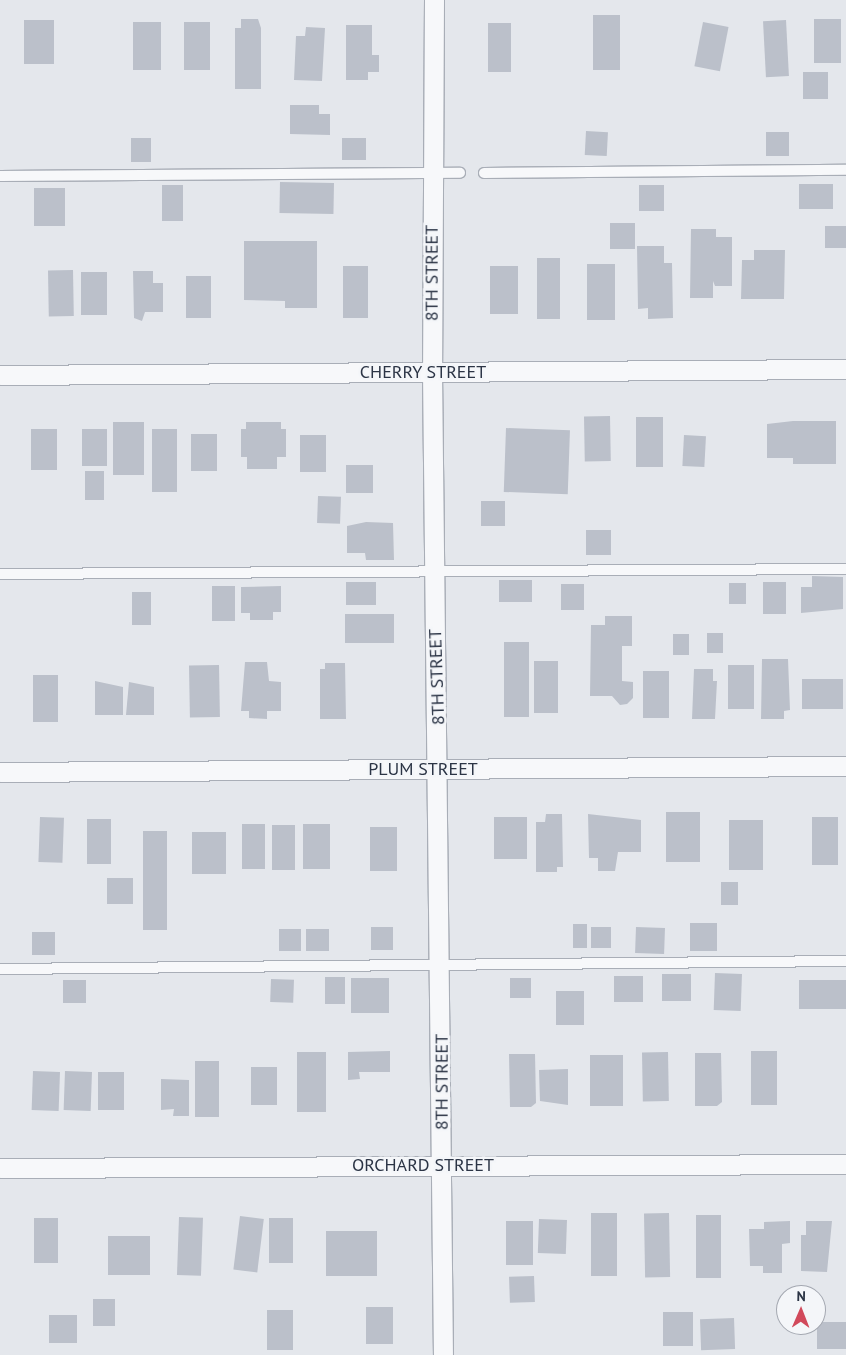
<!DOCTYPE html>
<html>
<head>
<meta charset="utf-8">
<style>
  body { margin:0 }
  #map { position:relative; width:846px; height:1355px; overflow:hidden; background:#e4e7ec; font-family:"PT Sans",sans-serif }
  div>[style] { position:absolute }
  .building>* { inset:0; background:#bbc0ca; transform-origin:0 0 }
  .roads { filter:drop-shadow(1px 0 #a9aeb7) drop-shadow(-1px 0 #a9aeb7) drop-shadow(0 1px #a9aeb7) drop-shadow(0 -1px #a9aeb7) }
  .lane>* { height:10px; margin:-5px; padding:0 5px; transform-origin:5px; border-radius:5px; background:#f7f8fa }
  .street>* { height:19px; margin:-9.5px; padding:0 9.5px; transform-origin:9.5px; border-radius:9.5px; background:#f7f8fa }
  span { translate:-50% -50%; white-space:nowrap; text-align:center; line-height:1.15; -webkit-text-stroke:5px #f4f6f9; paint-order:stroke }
  .street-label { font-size:18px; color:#2b3445 }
  .north { position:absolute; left:776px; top:1285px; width:50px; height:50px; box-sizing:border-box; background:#f4f6f9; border:1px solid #a4a8b1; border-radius:50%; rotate:1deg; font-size:14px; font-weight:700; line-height:20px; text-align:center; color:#2b3445 }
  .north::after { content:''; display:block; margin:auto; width:18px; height:22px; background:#d1495b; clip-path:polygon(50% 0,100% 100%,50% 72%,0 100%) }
</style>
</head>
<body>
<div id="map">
  <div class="building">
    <div style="left:593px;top:15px;width:27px;height:55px"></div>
    <div style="clip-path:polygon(241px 19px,258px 19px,261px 28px,261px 89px,235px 89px,235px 28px,241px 28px)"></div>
    <div style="left:814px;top:19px;width:27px;height:44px"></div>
    <div style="left:24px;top:20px;width:30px;height:44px"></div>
    <div style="left:786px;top:20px;width:56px;height:23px;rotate:87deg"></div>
    <div style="left:133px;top:22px;width:28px;height:48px"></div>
    <div style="left:184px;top:22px;width:26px;height:48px"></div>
    <div style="left:703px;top:22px;width:26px;height:45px;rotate:11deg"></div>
    <div style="left:511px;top:23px;width:49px;height:23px;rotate:90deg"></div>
    <div style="clip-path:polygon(346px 25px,372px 25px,372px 55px,379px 55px,379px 72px,368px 72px,368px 80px,346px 80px)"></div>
    <div style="clip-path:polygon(306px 27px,325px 28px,322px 81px,294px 80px,296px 36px,305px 36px)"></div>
    <div style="left:803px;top:72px;width:25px;height:27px"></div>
    <div style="clip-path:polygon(290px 105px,319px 105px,319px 114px,330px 114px,330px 135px,290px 134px)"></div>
    <div style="left:586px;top:131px;width:22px;height:24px;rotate:3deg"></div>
    <div style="left:766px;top:132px;width:23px;height:24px"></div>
    <div style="left:151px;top:138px;width:24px;height:20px;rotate:90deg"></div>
    <div style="left:342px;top:138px;width:24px;height:22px"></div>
    <div style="left:280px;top:182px;width:54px;height:31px;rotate:1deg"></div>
    <div style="left:799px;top:184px;width:34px;height:25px"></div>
    <div style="left:162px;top:185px;width:21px;height:36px"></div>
    <div style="left:639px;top:185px;width:25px;height:26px"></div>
    <div style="left:34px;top:188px;width:31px;height:38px"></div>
    <div style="left:610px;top:223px;width:25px;height:26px"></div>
    <div style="left:825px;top:226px;width:21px;height:22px"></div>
    <div style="clip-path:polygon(691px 229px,716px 229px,716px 237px,732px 237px,732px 286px,715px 286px,713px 281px,713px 298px,690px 298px)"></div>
    <div style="clip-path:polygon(244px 241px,317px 241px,317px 308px,285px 308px,285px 301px,244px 300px)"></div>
    <div style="clip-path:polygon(637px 246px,664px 246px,664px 263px,672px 263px,673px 318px,648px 319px,648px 308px,638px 309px)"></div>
    <div style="clip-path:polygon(754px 250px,785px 250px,784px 299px,741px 299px,742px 260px,754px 260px)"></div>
    <div style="left:537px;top:258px;width:23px;height:61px"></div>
    <div style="left:587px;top:264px;width:28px;height:56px"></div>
    <div style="left:343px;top:266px;width:25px;height:52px"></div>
    <div style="left:490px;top:266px;width:28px;height:48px"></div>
    <div style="left:73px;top:270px;width:46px;height:25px;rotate:89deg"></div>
    <div style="clip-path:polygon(133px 271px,153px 271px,153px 283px,163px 283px,163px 312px,145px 312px,142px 321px,134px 318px)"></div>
    <div style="left:81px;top:272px;width:26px;height:43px"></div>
    <div style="left:186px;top:276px;width:25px;height:42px"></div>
    <div style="left:610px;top:416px;width:45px;height:26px;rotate:89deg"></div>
    <div style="left:636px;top:417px;width:27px;height:50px"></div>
    <div style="clip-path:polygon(793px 421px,836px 421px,836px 464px,793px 464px,793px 458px,767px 458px,767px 424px)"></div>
    <div style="left:113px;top:422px;width:31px;height:53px"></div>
    <div style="clip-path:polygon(246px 422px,281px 422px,281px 429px,286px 429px,286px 457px,277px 457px,277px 469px,247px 469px,247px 457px,241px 457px,241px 429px,246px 429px)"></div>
    <div style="left:506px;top:428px;width:64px;height:64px;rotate:2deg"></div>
    <div style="left:31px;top:429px;width:26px;height:41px"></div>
    <div style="left:82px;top:429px;width:25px;height:37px"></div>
    <div style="left:152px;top:429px;width:25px;height:63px"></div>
    <div style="left:217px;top:434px;width:37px;height:26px;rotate:90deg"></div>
    <div style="left:300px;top:435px;width:26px;height:37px"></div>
    <div style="left:684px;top:435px;width:22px;height:31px;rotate:3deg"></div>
    <div style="left:346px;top:465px;width:27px;height:28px"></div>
    <div style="left:104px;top:471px;width:29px;height:19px;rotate:90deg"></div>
    <div style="left:318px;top:496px;width:23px;height:27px;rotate:2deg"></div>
    <div style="left:481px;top:501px;width:24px;height:25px"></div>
    <div style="clip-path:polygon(366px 522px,393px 523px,394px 560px,366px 560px,365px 553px,347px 553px,347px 526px)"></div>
    <div style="left:586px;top:530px;width:25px;height:25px"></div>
    <div style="clip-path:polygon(812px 576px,843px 577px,843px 609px,801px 613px,801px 587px,812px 587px)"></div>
    <div style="left:499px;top:580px;width:33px;height:22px"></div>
    <div style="left:346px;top:582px;width:30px;height:23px"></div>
    <div style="left:763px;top:582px;width:23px;height:32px"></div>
    <div style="left:729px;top:583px;width:17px;height:21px"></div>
    <div style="left:561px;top:584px;width:23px;height:26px"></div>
    <div style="left:212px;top:586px;width:23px;height:35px"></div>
    <div style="clip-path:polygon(281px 586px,281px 612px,273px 612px,273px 620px,250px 620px,250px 613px,241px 613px,241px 587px)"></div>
    <div style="left:132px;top:592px;width:19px;height:33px"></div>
    <div style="left:345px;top:614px;width:49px;height:29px"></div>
    <div style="clip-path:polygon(605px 616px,632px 616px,632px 646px,622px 646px,622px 681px,633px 682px,633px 698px,627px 704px,620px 705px,612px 696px,590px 696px,591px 625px,605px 625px)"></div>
    <div style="left:707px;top:633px;width:16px;height:20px"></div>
    <div style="left:673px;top:634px;width:16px;height:21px"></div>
    <div style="left:504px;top:642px;width:25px;height:75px"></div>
    <div style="clip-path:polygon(762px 659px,788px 659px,790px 710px,784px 711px,784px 719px,761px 719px)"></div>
    <div style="left:534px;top:661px;width:24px;height:52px"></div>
    <div style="clip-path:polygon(245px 662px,267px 662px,269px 681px,281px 682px,281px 711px,267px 711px,267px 719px,249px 718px,249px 711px,241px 711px)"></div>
    <div style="clip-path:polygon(325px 663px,345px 663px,346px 719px,320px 719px,320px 669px,325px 669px)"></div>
    <div style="left:219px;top:665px;width:52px;height:30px;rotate:89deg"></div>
    <div style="left:754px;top:665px;width:44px;height:26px;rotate:90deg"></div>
    <div style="clip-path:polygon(694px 669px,713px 669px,713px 681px,717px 681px,715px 719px,692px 719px)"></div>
    <div style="left:643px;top:671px;width:26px;height:47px"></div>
    <div style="left:33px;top:675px;width:25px;height:47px"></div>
    <div style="left:802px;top:679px;width:41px;height:30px"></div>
    <div style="clip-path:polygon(95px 681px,123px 687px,123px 715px,95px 715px)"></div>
    <div style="clip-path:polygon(129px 682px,154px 687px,154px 715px,126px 715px)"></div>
    <div style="left:666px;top:812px;width:34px;height:50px"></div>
    <div style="clip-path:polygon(546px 814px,562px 814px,563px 867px,557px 867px,557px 872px,536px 872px,536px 822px,545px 822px)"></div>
    <div style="clip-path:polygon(588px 814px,641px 820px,641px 852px,618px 852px,615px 871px,598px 871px,598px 858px,589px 858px)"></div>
    <div style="left:40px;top:817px;width:24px;height:45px;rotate:2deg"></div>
    <div style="left:494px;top:817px;width:33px;height:42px"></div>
    <div style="left:812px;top:817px;width:26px;height:48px"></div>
    <div style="left:87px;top:819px;width:24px;height:45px"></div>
    <div style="left:729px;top:820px;width:34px;height:50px"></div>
    <div style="left:242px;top:824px;width:23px;height:45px"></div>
    <div style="left:303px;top:824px;width:27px;height:45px"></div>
    <div style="left:272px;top:825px;width:23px;height:45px"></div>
    <div style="left:370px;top:827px;width:27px;height:44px"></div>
    <div style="left:143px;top:831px;width:24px;height:99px"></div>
    <div style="left:226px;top:832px;width:42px;height:34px;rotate:90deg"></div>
    <div style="left:107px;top:878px;width:26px;height:26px"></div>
    <div style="left:721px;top:882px;width:17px;height:23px"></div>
    <div style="left:690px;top:923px;width:27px;height:28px"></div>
    <div style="left:587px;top:924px;width:24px;height:14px;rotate:90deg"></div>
    <div style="left:371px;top:927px;width:22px;height:23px"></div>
    <div style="left:591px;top:927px;width:20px;height:21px"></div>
    <div style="left:636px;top:927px;width:29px;height:26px;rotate:2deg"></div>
    <div style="left:279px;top:929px;width:22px;height:22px"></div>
    <div style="left:306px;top:929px;width:23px;height:22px"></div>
    <div style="left:32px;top:932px;width:23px;height:23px"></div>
    <div style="left:715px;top:973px;width:27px;height:37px;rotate:2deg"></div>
    <div style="left:662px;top:974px;width:29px;height:27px"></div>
    <div style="left:614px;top:976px;width:29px;height:26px"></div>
    <div style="left:345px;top:977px;width:27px;height:20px;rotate:90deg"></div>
    <div style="left:351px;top:978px;width:38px;height:35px"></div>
    <div style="left:510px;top:978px;width:21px;height:20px"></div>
    <div style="left:271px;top:979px;width:23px;height:23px;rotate:2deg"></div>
    <div style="left:63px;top:980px;width:23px;height:23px"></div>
    <div style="left:799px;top:980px;width:47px;height:29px"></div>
    <div style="left:556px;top:991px;width:28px;height:34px"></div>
    <div style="clip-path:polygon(390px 1051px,390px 1072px,359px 1072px,360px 1079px,348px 1080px,348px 1052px)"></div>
    <div style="left:751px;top:1051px;width:26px;height:54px"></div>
    <div style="left:297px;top:1052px;width:29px;height:60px"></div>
    <div style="left:668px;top:1052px;width:49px;height:26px;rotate:89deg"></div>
    <div style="clip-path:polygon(695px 1053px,721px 1053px,722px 1102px,717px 1106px,695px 1106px)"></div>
    <div style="clip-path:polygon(509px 1054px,535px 1054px,536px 1103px,531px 1107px,510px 1107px)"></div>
    <div style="left:590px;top:1055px;width:33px;height:51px"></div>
    <div style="left:195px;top:1061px;width:24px;height:56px"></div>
    <div style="left:251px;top:1067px;width:26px;height:38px"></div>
    <div style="clip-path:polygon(568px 1069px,568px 1105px,540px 1101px,539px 1070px)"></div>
    <div style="left:33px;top:1071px;width:27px;height:39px;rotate:2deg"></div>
    <div style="left:65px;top:1071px;width:27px;height:39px;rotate:2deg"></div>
    <div style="left:98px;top:1072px;width:26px;height:38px"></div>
    <div style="clip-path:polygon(161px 1079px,189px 1080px,189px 1116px,173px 1116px,174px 1109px,161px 1110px)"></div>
    <div style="left:591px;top:1213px;width:26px;height:63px"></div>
    <div style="left:669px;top:1213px;width:64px;height:25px;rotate:89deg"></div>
    <div style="left:696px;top:1215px;width:25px;height:63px"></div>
    <div style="left:240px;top:1216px;width:24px;height:54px;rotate:7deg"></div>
    <div style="left:179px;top:1217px;width:24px;height:58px;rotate:2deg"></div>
    <div style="left:34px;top:1218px;width:24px;height:45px"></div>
    <div style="left:269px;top:1218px;width:24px;height:45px"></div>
    <div style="left:539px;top:1219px;width:28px;height:34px;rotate:2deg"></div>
    <div style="left:506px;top:1221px;width:27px;height:44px"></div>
    <div style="clip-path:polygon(790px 1221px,790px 1243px,782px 1244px,782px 1273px,763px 1273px,763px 1266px,750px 1266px,749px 1229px,764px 1229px,764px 1222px)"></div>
    <div style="clip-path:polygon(806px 1221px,832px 1221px,827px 1272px,801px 1271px,801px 1235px,806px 1235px)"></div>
    <div style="left:326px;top:1231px;width:51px;height:45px"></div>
    <div style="left:108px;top:1236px;width:42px;height:39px"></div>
    <div style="left:534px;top:1276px;width:26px;height:25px;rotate:88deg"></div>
    <div style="left:93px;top:1299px;width:22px;height:27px"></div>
    <div style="left:366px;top:1307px;width:27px;height:37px"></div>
    <div style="left:267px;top:1310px;width:26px;height:40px"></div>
    <div style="left:693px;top:1312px;width:34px;height:30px;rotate:90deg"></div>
    <div style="left:49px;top:1315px;width:28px;height:28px"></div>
    <div style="left:734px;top:1318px;width:31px;height:34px;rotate:88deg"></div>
    <div style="left:846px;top:1322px;width:27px;height:29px;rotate:90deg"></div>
  </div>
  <div class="roads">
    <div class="lane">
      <div style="left:484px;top:173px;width:362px;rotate:-0.5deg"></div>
      <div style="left:0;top:176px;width:460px;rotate:-0.4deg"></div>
      <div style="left:0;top:574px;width:846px;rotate:-0.34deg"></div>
      <div style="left:0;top:969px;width:846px;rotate:-0.54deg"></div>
    </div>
    <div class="street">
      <div style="left:434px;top:0;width:372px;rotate:90.3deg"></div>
      <div style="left:432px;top:372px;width:983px;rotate:89.36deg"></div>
      <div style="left:0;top:375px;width:846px;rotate:-0.41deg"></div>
      <div style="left:0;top:772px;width:846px;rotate:-0.41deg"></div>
      <div style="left:0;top:1168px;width:846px;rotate:-0.27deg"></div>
    </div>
  </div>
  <div class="street-label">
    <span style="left:432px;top:273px;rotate:-90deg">8TH STREET</span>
    <span style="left:423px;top:372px">CHERRY STREET</span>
    <span style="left:437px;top:677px;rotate:-92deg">8TH STREET</span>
    <span style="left:423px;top:769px">PLUM STREET</span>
    <span style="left:442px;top:1082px;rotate:-90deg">8TH STREET</span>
    <span style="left:423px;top:1165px">ORCHARD STREET</span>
  </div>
  <div class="north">N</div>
</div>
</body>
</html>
